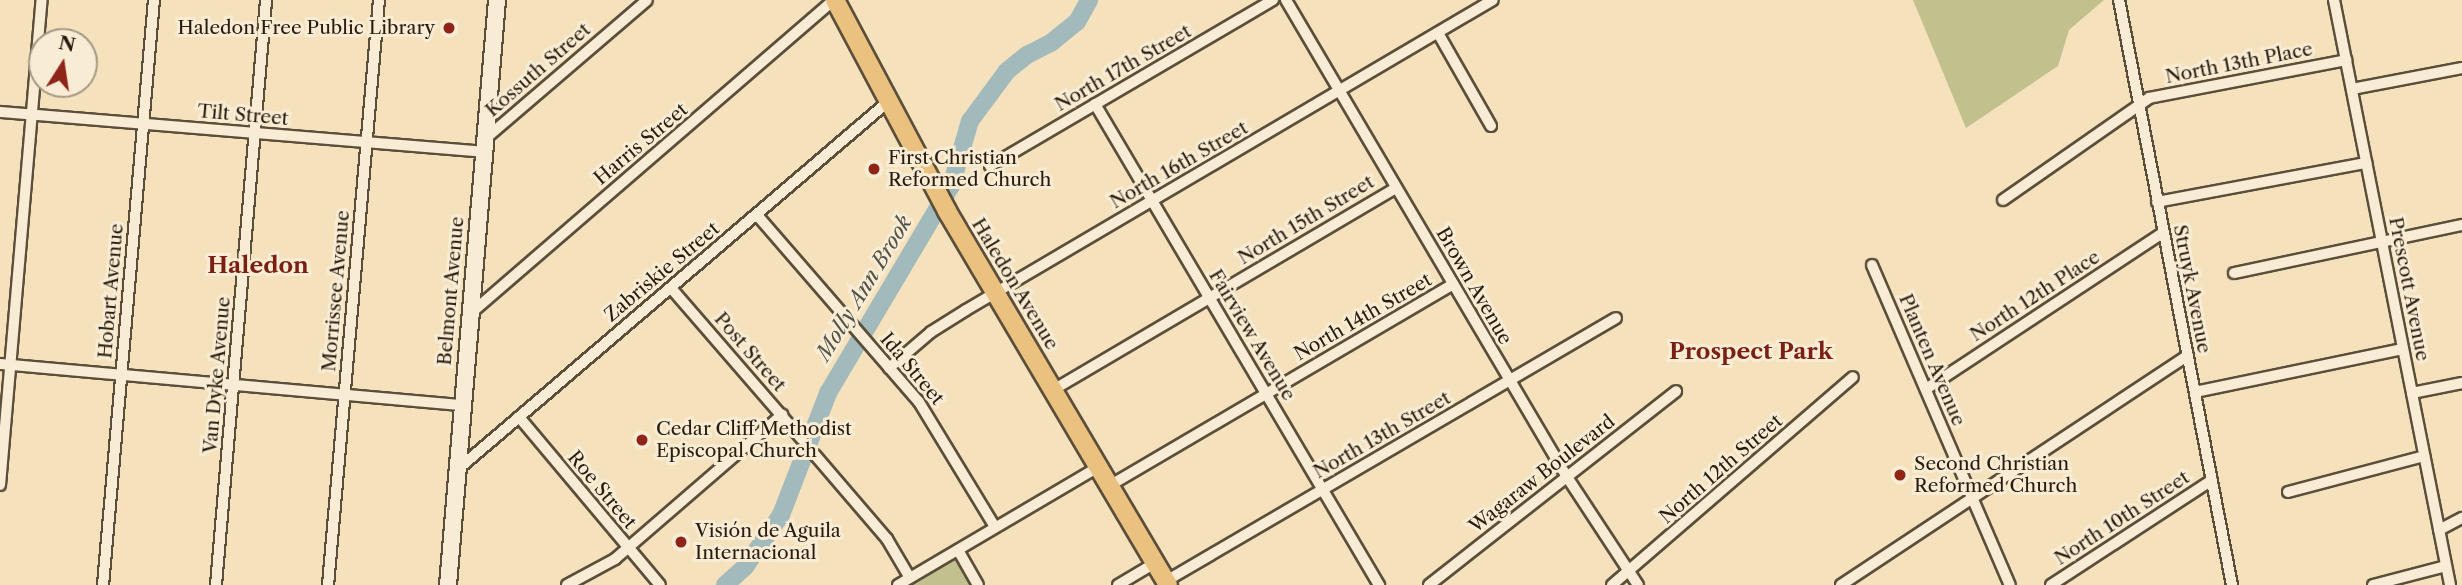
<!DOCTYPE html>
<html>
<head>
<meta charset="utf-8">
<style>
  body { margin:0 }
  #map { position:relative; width:2462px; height:585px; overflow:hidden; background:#f5e2bd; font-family:"Libre Caslon Text",serif }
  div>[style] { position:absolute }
  .green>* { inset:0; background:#c2c18d }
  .river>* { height:18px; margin:-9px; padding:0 9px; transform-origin:9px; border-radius:9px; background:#a2babc }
  .roads { filter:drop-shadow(2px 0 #5b4e3a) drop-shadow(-2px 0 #5b4e3a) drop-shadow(0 2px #5b4e3a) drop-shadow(0 -2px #5b4e3a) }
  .minor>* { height:10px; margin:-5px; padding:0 5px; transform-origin:5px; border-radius:5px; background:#f8ecd4 }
  .secondary>* { height:16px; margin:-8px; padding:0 8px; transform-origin:8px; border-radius:8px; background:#f8ecd4 }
  .primary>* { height:18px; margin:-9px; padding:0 9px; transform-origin:9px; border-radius:9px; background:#eac17e }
  .dots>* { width:19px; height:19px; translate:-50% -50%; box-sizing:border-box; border:4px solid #f8ecd4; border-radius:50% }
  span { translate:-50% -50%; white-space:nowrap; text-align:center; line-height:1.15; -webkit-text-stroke:6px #f8ecd4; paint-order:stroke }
  .poi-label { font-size:19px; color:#281c0e }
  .right { translate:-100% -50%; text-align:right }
  .left { translate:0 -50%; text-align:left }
  .street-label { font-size:19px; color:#281c0e }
  .water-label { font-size:21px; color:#53534b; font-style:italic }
  .quarter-label { font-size:23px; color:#7a1f14; font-weight:700 }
  .north { position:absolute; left:28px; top:28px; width:70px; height:70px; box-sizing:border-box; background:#f8ecd4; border:2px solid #a59985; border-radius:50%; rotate:12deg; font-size:19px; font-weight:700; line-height:28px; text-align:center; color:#281c0e }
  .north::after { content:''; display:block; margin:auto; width:24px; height:32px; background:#8f2418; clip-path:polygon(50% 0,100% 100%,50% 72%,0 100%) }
</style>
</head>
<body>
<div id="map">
  <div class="green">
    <div style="clip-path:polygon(1913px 0,2104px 0,2069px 30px,2058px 66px,1966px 128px)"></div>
    <div style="clip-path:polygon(958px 549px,979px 585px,897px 585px)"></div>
  </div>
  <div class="river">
    <div style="left:725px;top:585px;width:27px;rotate:-42deg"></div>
    <div style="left:745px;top:567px;width:63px;rotate:-55.3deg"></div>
    <div style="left:781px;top:515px;width:131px;rotate:-68.9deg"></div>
    <div style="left:828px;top:393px;width:241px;rotate:-59.3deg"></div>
    <div style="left:951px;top:186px;width:68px;rotate:-73.7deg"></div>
    <div style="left:970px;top:121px;width:62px;rotate:-53.5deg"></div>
    <div style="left:1007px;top:71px;width:26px;rotate:-39deg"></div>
    <div style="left:1027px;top:55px;width:28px;rotate:-27deg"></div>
    <div style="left:1052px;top:42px;width:32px;rotate:-39deg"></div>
    <div style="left:1077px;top:22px;width:25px;rotate:-61deg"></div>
  </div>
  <div class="roads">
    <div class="minor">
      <div style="left:1286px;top:0;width:554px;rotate:59.5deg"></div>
      <div style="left:1567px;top:477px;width:129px;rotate:56.7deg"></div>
      <div style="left:2119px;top:0;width:596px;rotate:79.07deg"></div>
      <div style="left:2334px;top:0;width:596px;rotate:78.78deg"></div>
      <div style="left:1438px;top:33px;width:107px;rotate:60.3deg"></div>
      <div style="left:2352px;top:89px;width:112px;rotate:-10.8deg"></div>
      <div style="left:1095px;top:104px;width:559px;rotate:59.44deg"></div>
      <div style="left:0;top:112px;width:486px;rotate:4.7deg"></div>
      <div style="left:485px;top:139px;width:213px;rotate:-40.6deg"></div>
      <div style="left:990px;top:166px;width:328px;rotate:-30.4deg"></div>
      <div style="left:2003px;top:200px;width:178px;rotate:-34.9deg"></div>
      <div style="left:2149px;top:98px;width:201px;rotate:-10.9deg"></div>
      <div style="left:2157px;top:202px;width:213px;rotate:-10.6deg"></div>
      <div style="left:757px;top:215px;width:247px;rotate:49.1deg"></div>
      <div style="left:919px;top:402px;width:146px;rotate:58.7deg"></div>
      <div style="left:1872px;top:265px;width:348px;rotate:66.7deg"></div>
      <div style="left:2234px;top:273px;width:233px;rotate:-11.9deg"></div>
      <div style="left:671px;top:288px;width:200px;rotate:49.1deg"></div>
      <div style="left:470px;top:314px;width:481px;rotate:-40.8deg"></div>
      <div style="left:0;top:364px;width:465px;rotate:5.1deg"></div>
      <div style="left:889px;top:368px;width:55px;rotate:-40.6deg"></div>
      <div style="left:931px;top:332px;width:41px;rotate:-32.2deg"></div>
      <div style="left:966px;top:310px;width:611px;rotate:-30.47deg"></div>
      <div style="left:1926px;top:389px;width:284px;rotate:-33.4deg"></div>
      <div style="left:1053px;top:390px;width:398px;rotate:-30.5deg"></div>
      <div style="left:2195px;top:392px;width:212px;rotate:-11.7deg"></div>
      <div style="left:2412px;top:393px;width:51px;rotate:-11.3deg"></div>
      <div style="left:519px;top:417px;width:219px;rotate:50deg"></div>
      <div style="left:815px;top:455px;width:111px;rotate:49.4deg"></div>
      <div style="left:887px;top:539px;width:45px;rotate:59.5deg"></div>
      <div style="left:457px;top:470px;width:570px;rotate:-40.51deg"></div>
      <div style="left:0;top:485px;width:487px;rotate:-85.1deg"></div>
      <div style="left:1109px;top:486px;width:399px;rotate:-30.4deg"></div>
      <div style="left:2288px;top:492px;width:141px;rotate:-14.8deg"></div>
      <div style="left:2439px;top:530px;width:26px;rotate:-28deg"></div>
      <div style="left:958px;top:550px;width:40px;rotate:60.3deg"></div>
      <div style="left:1166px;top:581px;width:521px;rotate:-30.3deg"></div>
      <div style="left:103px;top:585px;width:587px;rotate:-85.02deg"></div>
      <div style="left:216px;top:585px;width:587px;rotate:-85.11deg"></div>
      <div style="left:328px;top:585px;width:587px;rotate:-85.02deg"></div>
      <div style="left:567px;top:585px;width:55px;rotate:-28.4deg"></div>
      <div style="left:615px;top:559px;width:221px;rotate:-40.8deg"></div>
      <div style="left:898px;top:585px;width:232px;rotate:-30.5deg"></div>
      <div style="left:1118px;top:585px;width:43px;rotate:-30.7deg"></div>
      <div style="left:1429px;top:585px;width:314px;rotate:-38.1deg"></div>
      <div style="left:1612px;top:585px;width:318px;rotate:-40.8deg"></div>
      <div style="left:1841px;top:585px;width:416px;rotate:-33.5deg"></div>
      <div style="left:2051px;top:585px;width:192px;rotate:-33.1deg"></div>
      <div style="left:2373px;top:585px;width:75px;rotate:-14.6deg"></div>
    </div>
    <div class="secondary">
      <div style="left:448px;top:585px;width:587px;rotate:-85.21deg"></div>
    </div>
    <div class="primary">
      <div style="left:835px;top:0;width:239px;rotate:62deg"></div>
      <div style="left:947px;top:211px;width:434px;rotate:59.4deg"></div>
    </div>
  </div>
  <div class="dots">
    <div style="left:449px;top:28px;background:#8f2418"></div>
    <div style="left:874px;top:169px;background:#8f2418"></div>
    <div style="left:642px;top:440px;background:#8f2418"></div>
    <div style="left:1900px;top:475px;background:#8f2418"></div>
    <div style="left:681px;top:542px;background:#8f2418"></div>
  </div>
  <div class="poi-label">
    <span class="right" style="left:435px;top:28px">Haledon Free Public Library</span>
    <span class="left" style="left:888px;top:169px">First Christian<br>Reformed Church</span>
    <span class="left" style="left:656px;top:440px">Cedar Cliff Methodist<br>Episcopal Church</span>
    <span class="left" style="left:1914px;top:475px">Second Christian<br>Reformed Church</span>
    <span class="left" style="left:695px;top:542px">Visión de Aguila<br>Internacional</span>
  </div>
  <div class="street-label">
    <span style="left:2239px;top:63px;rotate:-11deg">North 13th Place</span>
    <span style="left:1123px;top:68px;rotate:-30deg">North 17th Street</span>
    <span style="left:538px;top:70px;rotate:-41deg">Kossuth Street</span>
    <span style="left:243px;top:115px;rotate:5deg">Tilt Street</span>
    <span style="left:641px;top:144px;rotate:-40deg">Harris Street</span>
    <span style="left:1179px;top:165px;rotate:-30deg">North 16th Street</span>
    <span style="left:1306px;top:220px;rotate:-31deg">North 15th Street</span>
    <span style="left:662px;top:272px;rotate:-40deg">Zabriskie Street</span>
    <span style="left:1015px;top:284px;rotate:59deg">Haledon Avenue</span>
    <span style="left:1474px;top:286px;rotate:60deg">Brown Avenue</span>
    <span style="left:2192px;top:289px;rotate:79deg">Struyk Avenue</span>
    <span style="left:2409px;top:289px;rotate:79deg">Prescott Avenue</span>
    <span style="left:111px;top:291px;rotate:-85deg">Hobart Avenue</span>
    <span style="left:336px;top:291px;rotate:-85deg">Morrissee Avenue</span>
    <span style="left:451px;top:291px;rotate:-85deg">Belmont Avenue</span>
    <span style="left:2035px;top:296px;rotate:-33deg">North 12th Place</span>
    <span style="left:1363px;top:317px;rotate:-30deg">North 14th Street</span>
    <span style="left:1252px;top:335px;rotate:59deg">Fairview Avenue</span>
    <span style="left:750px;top:352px;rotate:49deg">Post Street</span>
    <span style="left:1932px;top:360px;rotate:67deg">Planten Avenue</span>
    <span style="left:912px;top:369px;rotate:50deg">Ida Street</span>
    <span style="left:217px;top:375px;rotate:-85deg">Van Dyke Avenue</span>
    <span style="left:1382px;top:435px;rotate:-30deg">North 13th Street</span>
    <span style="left:1721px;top:469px;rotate:-41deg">North 12th Street</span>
    <span style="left:1542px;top:474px;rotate:-38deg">Wagaraw Boulevard</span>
    <span style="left:602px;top:490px;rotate:50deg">Roe Street</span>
    <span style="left:2122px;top:518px;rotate:-33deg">North 10th Street</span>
  </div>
  <div class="water-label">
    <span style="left:864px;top:288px;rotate:-59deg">Molly Ann Brook</span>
  </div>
  <div class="quarter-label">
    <span style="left:258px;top:265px">Haledon</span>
    <span style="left:1751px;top:351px">Prospect Park</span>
  </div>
  <div class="north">N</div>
</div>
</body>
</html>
